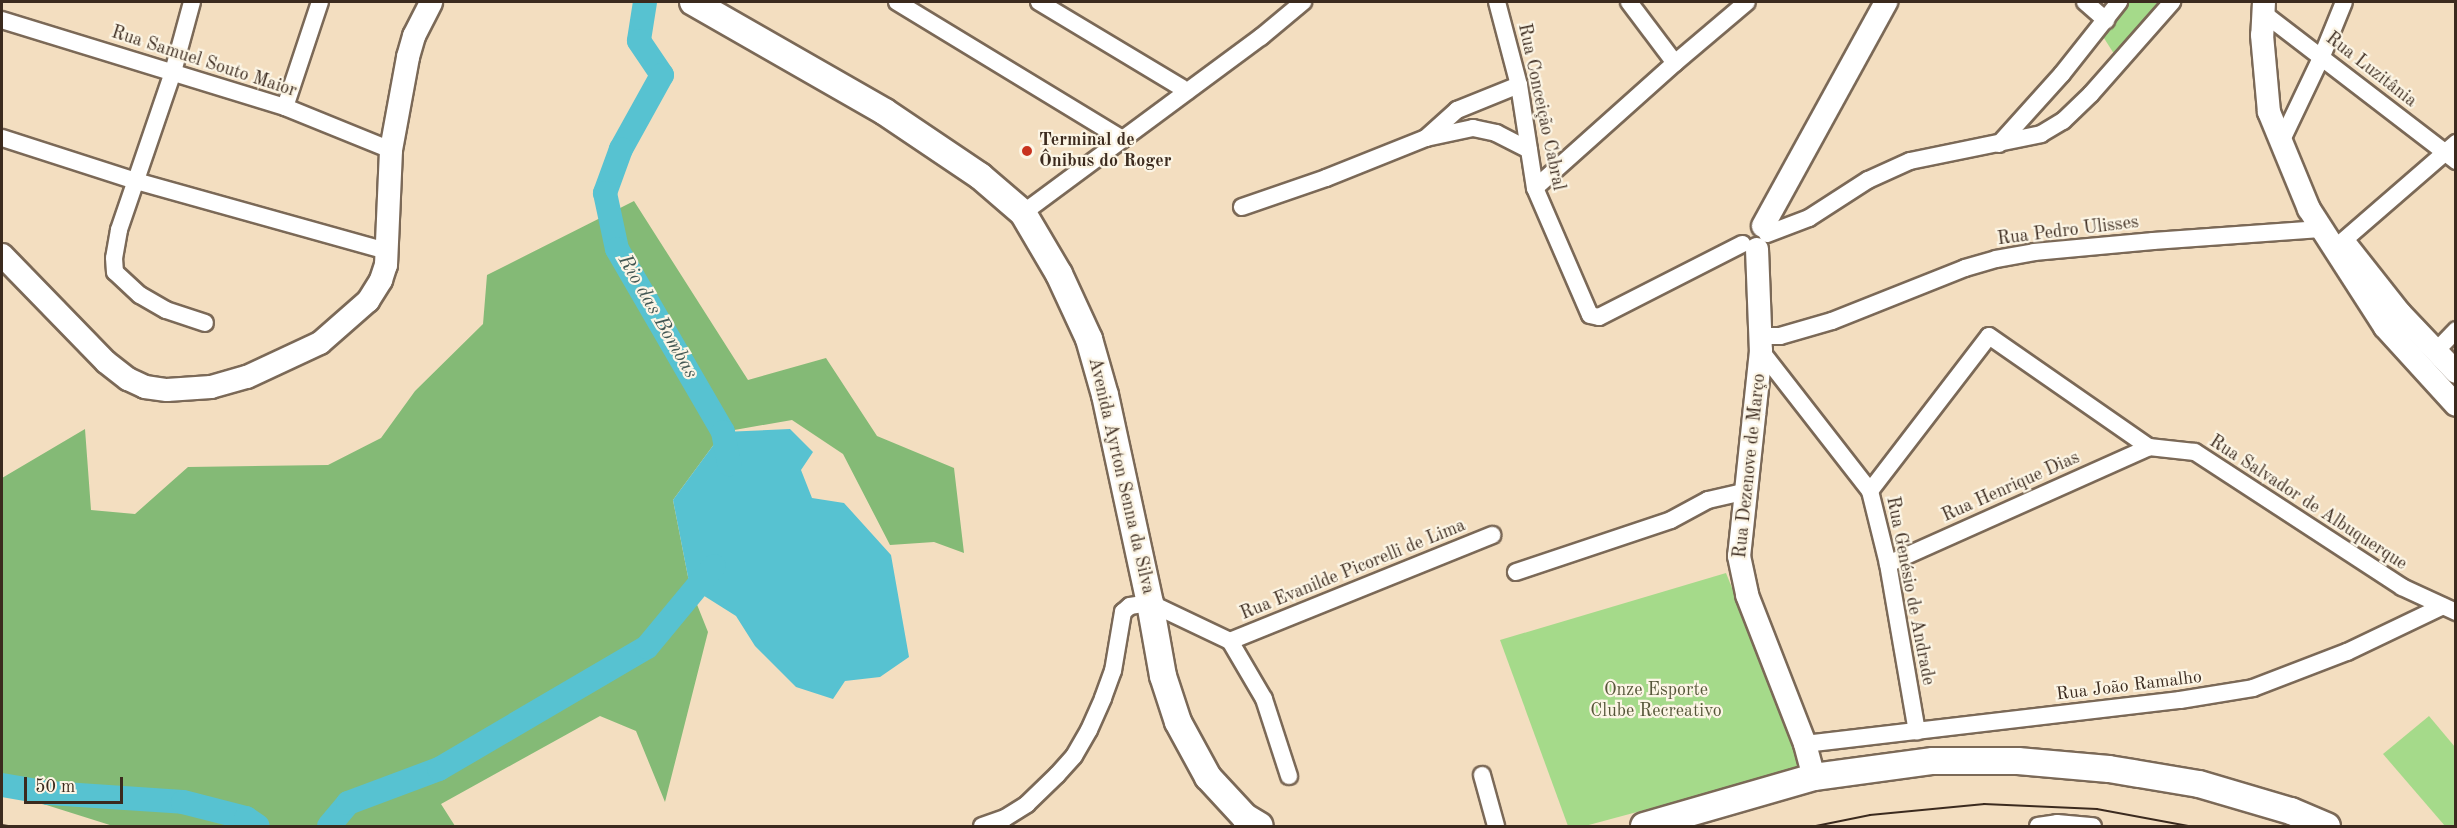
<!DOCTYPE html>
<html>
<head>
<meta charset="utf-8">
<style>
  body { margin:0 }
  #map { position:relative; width:2457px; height:828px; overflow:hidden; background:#f3dec0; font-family:"Old Standard TT",serif }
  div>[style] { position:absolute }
  .green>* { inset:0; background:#a5da8a }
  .forest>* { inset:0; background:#84ba76 }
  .water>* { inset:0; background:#57c2d1 }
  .river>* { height:24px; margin:-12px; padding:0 12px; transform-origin:12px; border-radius:12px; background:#57c2d1 }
  .roads { filter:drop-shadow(2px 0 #7b6957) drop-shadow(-2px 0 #7b6957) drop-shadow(0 2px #7b6957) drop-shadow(0 -2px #7b6957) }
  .street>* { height:16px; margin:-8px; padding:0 8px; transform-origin:8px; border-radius:8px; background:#fff }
  .secondary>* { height:22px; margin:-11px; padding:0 11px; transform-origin:11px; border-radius:11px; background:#fff }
  .primary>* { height:26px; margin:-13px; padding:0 13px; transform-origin:13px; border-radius:13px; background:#fff }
  .tram>* { height:1.5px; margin:-0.75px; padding:0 0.75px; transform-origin:0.75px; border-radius:0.75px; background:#3b2a1e }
  .dots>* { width:16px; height:16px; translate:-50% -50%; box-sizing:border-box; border:3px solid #fcf5e5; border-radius:50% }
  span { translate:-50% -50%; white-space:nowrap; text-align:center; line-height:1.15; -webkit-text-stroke:4.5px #fcf5e5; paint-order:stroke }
  .street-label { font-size:18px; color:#3b2a1e }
  .poi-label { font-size:18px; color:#3b2a1e; font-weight:700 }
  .left { translate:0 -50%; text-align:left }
  .park-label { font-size:18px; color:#565639 }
  .water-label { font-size:20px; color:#435854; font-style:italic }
  .frame { position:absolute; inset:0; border:3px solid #3b2a1e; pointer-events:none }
  .scale { position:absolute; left:24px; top:777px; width:99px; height:27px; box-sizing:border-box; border:3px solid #3b2a1e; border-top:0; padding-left:8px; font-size:18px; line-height:21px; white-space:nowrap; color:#3b2a1e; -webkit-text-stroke:4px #fcf5e5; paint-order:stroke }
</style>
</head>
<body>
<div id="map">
  <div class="green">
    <div style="clip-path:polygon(2123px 2px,2160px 2px,2116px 57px,2102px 35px)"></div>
    <div style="clip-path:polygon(1726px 573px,1804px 767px,1585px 826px,1568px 826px,1500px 640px)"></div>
    <div style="clip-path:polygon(2429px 716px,2455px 747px,2455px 826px,2445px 826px,2383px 754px)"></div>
  </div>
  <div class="forest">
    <div style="clip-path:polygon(634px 201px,748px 380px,826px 358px,877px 436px,954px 468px,964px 553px,934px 542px,890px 545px,843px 454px,792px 420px,723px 432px,673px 500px,690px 587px,708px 632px,665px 802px,636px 731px,600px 716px,441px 804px,455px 826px,113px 826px,2px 791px,2px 478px,85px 429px,91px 510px,135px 514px,188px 467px,328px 465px,381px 438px,415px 391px,483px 324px,487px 275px)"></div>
  </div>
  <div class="water">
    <div style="clip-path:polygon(790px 429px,813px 452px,801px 470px,812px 498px,844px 503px,891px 555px,909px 657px,880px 677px,845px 681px,833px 699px,796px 687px,755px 646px,736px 616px,690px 587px,673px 500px,723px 432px)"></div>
  </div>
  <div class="river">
    <div style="left:645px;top:2px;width:39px;rotate:99deg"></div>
    <div style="left:639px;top:41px;width:41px;rotate:55.9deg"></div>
    <div style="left:662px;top:75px;width:85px;rotate:119deg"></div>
    <div style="left:621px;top:149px;width:47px;rotate:110deg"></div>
    <div style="left:605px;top:193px;width:57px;rotate:77.9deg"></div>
    <div style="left:617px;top:249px;width:211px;rotate:59.9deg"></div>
    <div style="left:723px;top:432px;width:33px;rotate:79deg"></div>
    <div style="left:2px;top:785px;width:48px;rotate:9.7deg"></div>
    <div style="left:49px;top:793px;width:134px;rotate:3.8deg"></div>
    <div style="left:183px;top:802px;width:65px;rotate:14.3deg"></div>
    <div style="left:246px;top:818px;width:14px;rotate:34deg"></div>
    <div style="left:329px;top:826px;width:30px;rotate:-50deg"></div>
    <div style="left:348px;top:803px;width:97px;rotate:-20.5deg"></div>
    <div style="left:439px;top:769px;width:241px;rotate:-30.4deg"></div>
    <div style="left:647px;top:647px;width:105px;rotate:-50.4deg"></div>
  </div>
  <div class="roads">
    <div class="street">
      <div style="left:192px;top:2px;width:73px;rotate:105.2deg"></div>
      <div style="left:173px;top:72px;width:167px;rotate:108.9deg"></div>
      <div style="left:119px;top:230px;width:28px;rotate:100deg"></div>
      <div style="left:114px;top:258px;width:14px;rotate:86deg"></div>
      <div style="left:115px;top:272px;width:34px;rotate:43deg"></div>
      <div style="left:140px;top:295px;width:30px;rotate:30deg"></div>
      <div style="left:166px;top:310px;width:41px;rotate:18.4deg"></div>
      <div style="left:897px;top:2px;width:262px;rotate:31.3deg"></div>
      <div style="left:1039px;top:2px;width:173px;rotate:31deg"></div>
      <div style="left:1497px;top:2px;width:86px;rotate:75.2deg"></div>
      <div style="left:1519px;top:85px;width:104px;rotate:81.2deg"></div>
      <div style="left:1535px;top:188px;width:138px;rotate:66.6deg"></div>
      <div style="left:1590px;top:315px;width:9px;rotate:13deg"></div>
      <div style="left:1599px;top:317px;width:161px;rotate:-27deg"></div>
      <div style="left:1629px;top:2px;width:76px;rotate:53deg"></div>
      <div style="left:2085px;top:2px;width:28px;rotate:41deg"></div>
      <div style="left:2262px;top:12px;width:245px;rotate:37.5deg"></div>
      <div style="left:2px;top:20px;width:296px;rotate:17.1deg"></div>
      <div style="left:285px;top:107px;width:114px;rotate:22.1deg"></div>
      <div style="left:285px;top:107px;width:111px;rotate:-71.6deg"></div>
      <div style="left:2px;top:138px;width:141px;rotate:17.8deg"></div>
      <div style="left:136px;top:181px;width:261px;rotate:15.6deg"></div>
      <div style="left:1426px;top:138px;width:42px;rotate:-42.1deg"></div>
      <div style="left:1457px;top:110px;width:67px;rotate:-22deg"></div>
      <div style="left:1999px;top:144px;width:94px;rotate:-48deg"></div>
      <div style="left:2062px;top:74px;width:92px;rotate:-51.6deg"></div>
      <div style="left:2280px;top:144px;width:98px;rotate:-64.5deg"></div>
      <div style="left:2322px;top:56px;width:58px;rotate:-67.8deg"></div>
      <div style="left:1535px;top:188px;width:188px;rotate:-41.8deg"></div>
      <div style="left:1675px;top:63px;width:94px;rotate:-40.3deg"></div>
      <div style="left:1242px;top:207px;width:89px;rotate:-19deg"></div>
      <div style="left:1326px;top:178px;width:108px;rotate:-21.8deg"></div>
      <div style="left:1426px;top:138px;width:48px;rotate:-12deg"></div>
      <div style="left:1473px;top:128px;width:24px;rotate:12deg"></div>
      <div style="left:1496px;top:133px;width:37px;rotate:27deg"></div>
      <div style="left:1023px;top:213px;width:296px;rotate:-36.5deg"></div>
      <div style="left:1261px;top:37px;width:55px;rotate:-39.8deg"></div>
      <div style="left:1767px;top:234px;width:45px;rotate:-20.9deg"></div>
      <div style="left:1809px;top:218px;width:70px;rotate:-32.8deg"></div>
      <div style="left:1868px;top:180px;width:46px;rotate:-24.3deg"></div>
      <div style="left:1910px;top:161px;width:134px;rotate:-11.6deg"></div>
      <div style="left:2041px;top:134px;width:26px;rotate:-31deg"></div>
      <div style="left:2063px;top:121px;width:39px;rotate:-44deg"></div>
      <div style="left:2091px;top:94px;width:123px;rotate:-48.6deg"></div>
      <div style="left:2343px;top:241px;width:150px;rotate:-40.9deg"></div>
      <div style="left:1761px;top:336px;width:19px"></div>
      <div style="left:1780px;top:336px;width:54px;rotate:-16.1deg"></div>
      <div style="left:1832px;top:321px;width:143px;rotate:-21.7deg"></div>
      <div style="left:1965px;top:268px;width:32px;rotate:-16deg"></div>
      <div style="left:1996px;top:259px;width:39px;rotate:-10deg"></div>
      <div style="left:2034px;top:252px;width:120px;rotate:-5.3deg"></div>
      <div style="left:2153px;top:241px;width:168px;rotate:-4.1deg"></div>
      <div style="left:1761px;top:351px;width:177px;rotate:52.1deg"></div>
      <div style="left:1870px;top:491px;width:75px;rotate:76.1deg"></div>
      <div style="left:1888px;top:564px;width:170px;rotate:80.2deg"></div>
      <div style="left:2436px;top:351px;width:29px;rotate:-46deg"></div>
      <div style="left:1870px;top:491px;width:195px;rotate:-52.5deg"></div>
      <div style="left:1989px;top:336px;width:195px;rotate:34.8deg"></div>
      <div style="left:2149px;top:447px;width:46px;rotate:6.2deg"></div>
      <div style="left:2195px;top:452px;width:247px;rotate:33.1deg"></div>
      <div style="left:2402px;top:587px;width:60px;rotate:24.8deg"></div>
      <div style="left:1888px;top:564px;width:286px;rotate:-24.1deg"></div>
      <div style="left:1516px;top:572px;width:163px;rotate:-18.5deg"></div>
      <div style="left:1671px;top:520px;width:42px;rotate:-28.4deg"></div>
      <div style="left:1708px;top:500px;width:37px;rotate:-13deg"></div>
      <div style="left:1230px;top:641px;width:283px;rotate:-22deg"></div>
      <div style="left:1805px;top:744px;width:378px;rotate:-6.7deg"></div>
      <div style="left:2180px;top:700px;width:74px;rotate:-9.3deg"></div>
      <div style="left:2253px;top:688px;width:101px;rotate:-21deg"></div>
      <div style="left:2347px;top:652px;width:106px;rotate:-25.6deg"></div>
      <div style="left:1482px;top:775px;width:53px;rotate:74.6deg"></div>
      <div style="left:982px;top:826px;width:24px;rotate:-19deg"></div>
      <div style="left:1005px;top:818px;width:26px;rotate:-32deg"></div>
      <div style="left:1027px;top:804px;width:42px;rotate:-44deg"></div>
      <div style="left:1057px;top:775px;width:25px;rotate:-48deg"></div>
      <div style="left:1074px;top:756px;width:30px;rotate:-60deg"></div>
      <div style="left:1089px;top:730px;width:35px;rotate:-66deg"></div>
      <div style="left:1103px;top:698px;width:29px;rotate:-70deg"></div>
      <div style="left:1113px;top:671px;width:60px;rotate:-80.4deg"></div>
      <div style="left:1123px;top:612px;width:9px;rotate:-41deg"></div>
      <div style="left:1130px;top:606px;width:20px;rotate:-9deg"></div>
      <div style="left:1150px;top:603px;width:89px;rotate:25.4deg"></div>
      <div style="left:1230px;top:641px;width:67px;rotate:59.6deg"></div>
      <div style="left:1264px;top:699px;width:81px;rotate:72deg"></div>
      <div style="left:2038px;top:826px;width:19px;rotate:-9deg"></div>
      <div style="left:2057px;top:823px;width:36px;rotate:5deg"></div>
    </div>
    <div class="secondary">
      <div style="left:2264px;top:2px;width:33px;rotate:93deg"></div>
      <div style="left:2262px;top:35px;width:77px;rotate:84.8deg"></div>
      <div style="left:2269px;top:112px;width:105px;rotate:67.6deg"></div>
      <div style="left:2309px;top:209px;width:140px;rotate:57.2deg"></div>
      <div style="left:2385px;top:327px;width:105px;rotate:47.7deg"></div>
      <div style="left:1763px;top:226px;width:256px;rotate:-61.2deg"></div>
      <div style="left:2347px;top:246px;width:85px;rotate:51.7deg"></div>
      <div style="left:2400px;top:313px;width:81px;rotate:46.5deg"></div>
      <div style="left:1757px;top:249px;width:102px;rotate:87.8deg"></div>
      <div style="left:1761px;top:351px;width:206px;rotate:96.1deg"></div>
      <div style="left:1739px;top:556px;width:40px;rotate:78deg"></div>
      <div style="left:1747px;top:595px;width:160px;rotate:68.7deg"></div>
      <div style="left:1805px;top:744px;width:34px;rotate:75deg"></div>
      <div style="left:2px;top:255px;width:149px;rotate:45.8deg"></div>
      <div style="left:106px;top:362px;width:28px;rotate:38deg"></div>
      <div style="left:128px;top:379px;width:19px;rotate:25deg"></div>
      <div style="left:145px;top:387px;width:22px;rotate:8deg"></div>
      <div style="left:167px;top:390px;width:44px;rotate:-3.9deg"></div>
      <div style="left:211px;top:387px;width:37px;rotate:-16deg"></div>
      <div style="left:247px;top:377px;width:81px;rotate:-25deg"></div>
      <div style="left:320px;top:343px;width:64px;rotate:-41.2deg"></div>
      <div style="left:368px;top:301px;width:25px;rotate:-58deg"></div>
      <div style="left:381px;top:280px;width:16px;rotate:-72deg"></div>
      <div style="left:386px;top:265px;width:115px;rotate:-87.5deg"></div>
      <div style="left:391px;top:150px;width:95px;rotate:-79.6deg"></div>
      <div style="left:408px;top:57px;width:22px;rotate:-74deg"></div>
      <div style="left:414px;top:36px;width:38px;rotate:-63deg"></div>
    </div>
    <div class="primary">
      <div style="left:693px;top:2px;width:221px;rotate:29.8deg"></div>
      <div style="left:885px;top:112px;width:115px;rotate:34deg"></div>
      <div style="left:980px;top:176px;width:57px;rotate:40.7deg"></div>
      <div style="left:1023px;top:213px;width:71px;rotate:59.5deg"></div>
      <div style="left:1059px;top:274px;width:72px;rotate:65.2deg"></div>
      <div style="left:1089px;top:339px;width:58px;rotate:74.1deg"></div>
      <div style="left:1105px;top:395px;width:213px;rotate:77.8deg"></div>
      <div style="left:1150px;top:603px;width:74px;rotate:79.9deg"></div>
      <div style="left:1163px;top:676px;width:48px;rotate:71.9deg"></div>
      <div style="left:1178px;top:722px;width:63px;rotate:61.4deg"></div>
      <div style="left:1208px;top:777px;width:54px;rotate:47.2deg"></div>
      <div style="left:1245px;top:817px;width:17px;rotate:31deg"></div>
      <div style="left:1644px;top:826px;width:177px;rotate:-16.1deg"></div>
      <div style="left:1814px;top:777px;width:120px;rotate:-7.7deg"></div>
      <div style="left:1933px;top:761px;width:85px"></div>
      <div style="left:2018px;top:761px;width:91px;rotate:5deg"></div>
      <div style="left:2109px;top:769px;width:91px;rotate:9.5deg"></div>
      <div style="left:2199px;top:784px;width:96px;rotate:16.4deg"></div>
      <div style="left:2291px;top:811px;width:39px;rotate:23deg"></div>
    </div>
  </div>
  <div class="tram">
    <div style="left:2px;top:825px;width:6px;rotate:9deg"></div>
    <div style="left:1816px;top:826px;width:55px;rotate:-11.5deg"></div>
    <div style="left:1870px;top:815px;width:115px;rotate:-5.5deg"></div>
    <div style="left:1984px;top:804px;width:113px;rotate:2.5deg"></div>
    <div style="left:2097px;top:809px;width:94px;rotate:10.5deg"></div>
  </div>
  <div class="dots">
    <div style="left:1027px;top:151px;background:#c8321e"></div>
  </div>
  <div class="street-label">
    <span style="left:204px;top:62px;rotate:18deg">Rua Samuel Souto Maior</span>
    <span style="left:2371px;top:70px;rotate:38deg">Rua Luzitânia</span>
    <span style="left:1541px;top:107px;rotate:78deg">Rua Conceição Cabral</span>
    <span style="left:2068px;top:231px;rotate:-7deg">Rua Pedro Ulisses</span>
    <span style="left:1750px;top:466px;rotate:-84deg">Rua Dezenove de Março</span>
    <span style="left:1121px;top:476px;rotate:77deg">Avenida Ayrton Senna da Silva</span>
    <span style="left:2011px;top:487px;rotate:-24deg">Rua Henrique Dias</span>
    <span style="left:2308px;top:503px;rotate:33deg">Rua Salvador de Albuquerque</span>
    <span style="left:1353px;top:570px;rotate:-22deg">Rua Evanilde Picorelli de Lima</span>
    <span style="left:1910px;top:591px;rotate:79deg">Rua Genésio de Andrade</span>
    <span style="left:2129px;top:686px;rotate:-7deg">Rua João Ramalho</span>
  </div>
  <div class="poi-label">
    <span class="left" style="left:1039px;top:151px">Terminal de<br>Ônibus do Roger</span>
  </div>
  <div class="park-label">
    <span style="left:1656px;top:701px">Onze Esporte<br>Clube Recreativo</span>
  </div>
  <div class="water-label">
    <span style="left:657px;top:317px;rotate:60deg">Rio das Bombas</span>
  </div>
  <div class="frame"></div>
  <div class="scale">50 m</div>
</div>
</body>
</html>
